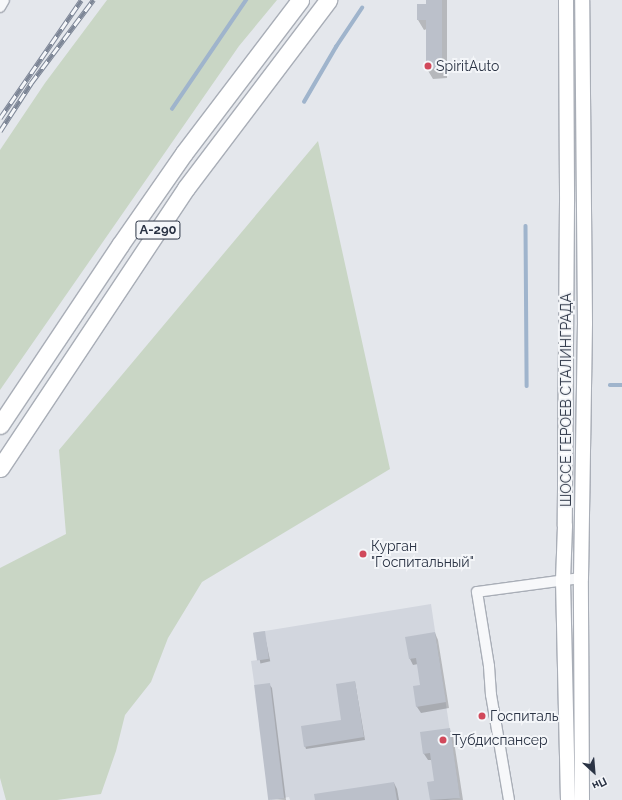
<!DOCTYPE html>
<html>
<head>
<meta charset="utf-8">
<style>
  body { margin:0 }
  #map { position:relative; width:622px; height:800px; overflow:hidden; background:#e4e7ec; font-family:Raleway,sans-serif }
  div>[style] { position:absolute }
  .built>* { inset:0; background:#d2d6de }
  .green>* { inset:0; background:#c9d6c5 }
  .shadow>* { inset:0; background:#0003; transform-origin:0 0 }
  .stream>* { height:3.5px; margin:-1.75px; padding:0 1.75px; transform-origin:1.75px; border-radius:1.75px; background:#9fb4cc }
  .building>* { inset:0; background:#bbc0ca; transform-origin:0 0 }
  .roads { filter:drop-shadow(1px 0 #a9aeb7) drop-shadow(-1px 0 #a9aeb7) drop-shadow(0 1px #a9aeb7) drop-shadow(0 -1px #a9aeb7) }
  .minor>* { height:10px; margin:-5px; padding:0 5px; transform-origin:5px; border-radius:5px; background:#f7f8fa }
  .secondary>* { height:14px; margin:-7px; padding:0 7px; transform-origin:7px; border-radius:7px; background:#fff }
  .trunk>* { height:17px; margin:-8.5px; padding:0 8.5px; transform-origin:8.5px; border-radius:8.5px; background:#fff }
  .rail>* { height:4.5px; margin-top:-2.25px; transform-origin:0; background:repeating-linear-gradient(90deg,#f4f6f9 0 9px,#7d8696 0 18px); box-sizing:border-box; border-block:1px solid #7d8696 }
  .dots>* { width:11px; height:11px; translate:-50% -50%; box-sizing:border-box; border:2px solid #f4f6f9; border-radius:50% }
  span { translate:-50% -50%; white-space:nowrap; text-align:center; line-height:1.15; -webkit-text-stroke:4px #f4f6f9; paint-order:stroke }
  .shield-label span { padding:1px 3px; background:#f4f6f9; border:1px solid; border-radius:3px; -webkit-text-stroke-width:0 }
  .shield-label { font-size:13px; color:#2b3445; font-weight:700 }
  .poi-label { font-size:14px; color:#2b3445 }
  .left { translate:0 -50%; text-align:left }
  .street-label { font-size:14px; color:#2b3445 }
  .north { position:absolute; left:574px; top:752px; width:40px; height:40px; -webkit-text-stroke:3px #f4f6f9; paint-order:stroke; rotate:154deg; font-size:11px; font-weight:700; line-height:16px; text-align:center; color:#2b3445 }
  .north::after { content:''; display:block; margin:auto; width:14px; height:18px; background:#2b3445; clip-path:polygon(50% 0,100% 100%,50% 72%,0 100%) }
</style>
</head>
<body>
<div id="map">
  <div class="built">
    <div style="clip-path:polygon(431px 604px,460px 798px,447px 800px,290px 800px,289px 797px,271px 800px,251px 661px,258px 660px,253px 633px)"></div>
  </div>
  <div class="green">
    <div style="clip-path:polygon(107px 0,277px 0,239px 46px,0 390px,0 150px,45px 83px)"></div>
    <div style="clip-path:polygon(318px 141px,390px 469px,202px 582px,168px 638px,151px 682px,125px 715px,116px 751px,101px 794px,57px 800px,6px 800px,0 778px,0 568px,66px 534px,59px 450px)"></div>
  </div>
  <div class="shadow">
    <div style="clip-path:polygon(427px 0,447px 0,447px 78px,433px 79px,427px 69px,427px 29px,424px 30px,418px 20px,427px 5px)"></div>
    <div style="left:264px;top:632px;width:30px;height:10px;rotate:78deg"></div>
    <div style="clip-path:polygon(435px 633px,438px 640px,449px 708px,421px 713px,417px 707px,421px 686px,418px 664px,413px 665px,410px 659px)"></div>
    <div style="clip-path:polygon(355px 682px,365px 740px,306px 749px,305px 746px,342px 720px)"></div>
    <div style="clip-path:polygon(269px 684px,272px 688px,286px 800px,272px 799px)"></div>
    <div style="clip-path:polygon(449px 729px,453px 735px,463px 800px,431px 800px,429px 783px,435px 782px,432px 760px,428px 760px,424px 754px,421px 733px)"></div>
    <div style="clip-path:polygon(394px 783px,397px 789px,399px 800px,320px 800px)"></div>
  </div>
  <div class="stream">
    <div style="left:304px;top:102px;width:64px;rotate:-59.8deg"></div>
    <div style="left:336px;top:47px;width:47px;rotate:-56.3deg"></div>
    <div style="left:172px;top:109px;width:132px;rotate:-55.8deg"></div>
    <div style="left:526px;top:226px;width:160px;rotate:89.6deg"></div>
    <div style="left:610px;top:385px;width:12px"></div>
  </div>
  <div class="building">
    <div style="clip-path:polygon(426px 0,442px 0,442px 69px,426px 69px,426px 20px,417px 20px,417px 4px,426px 4px)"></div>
    <div style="left:265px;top:631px;width:28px;height:12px;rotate:82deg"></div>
    <div style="clip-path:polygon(435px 632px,446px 702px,416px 707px,413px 686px,420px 685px,416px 658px,409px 659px,405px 637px)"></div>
    <div style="clip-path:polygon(355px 681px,364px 737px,304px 747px,301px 726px,341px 720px,336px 684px)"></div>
    <div style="left:270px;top:683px;width:116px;height:16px;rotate:83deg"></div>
    <div style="clip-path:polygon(450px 728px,460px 798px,430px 800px,427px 782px,434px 781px,430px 753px,423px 754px,420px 732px)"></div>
    <div style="clip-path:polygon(394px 782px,397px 800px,315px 800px,314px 794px)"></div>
  </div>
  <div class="roads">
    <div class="minor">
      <div style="left:0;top:7px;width:8px;rotate:-60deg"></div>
      <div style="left:509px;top:800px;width:107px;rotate:-99.7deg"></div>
      <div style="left:491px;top:695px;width:29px;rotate:-94deg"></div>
      <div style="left:489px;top:666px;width:75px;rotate:-99.2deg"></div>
      <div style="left:477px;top:592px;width:105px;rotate:-7.7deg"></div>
    </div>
    <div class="secondary">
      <div style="left:566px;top:0;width:202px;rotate:89.7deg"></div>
      <div style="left:567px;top:202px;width:324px;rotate:90.4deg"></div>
      <div style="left:565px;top:526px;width:54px;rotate:92.1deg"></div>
      <div style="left:563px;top:580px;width:220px;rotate:88.7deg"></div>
      <div style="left:582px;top:800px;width:222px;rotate:-90.3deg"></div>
      <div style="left:581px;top:578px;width:255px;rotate:-89.1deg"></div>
      <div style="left:585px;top:323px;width:323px;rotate:-90.5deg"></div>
    </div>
    <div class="trunk">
      <div style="left:0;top:425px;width:216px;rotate:-56.3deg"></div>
      <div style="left:120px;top:245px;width:112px;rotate:-55.2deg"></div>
      <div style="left:184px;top:153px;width:192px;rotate:-52.8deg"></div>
      <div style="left:0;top:468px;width:336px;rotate:-56.4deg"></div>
      <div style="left:186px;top:188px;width:236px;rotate:-52.9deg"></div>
    </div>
  </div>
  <div class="rail">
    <div style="left:0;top:118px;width:143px;rotate:-55.5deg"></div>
    <div style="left:0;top:131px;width:57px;rotate:-57.1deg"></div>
    <div style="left:31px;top:83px;width:104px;rotate:-53.2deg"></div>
  </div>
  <div class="dots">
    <div style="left:428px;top:66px;background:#d1495b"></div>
    <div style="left:363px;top:554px;background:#d1495b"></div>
    <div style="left:482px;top:716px;background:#d1495b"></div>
    <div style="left:443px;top:740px;background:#d1495b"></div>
  </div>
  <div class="shield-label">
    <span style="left:158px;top:230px">А-290</span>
  </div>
  <div class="poi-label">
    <span class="left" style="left:436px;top:66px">SpiritAuto</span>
    <span class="left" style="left:371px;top:554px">Курган<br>"Госпитальный"</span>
    <span class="left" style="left:490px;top:716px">Госпиталь</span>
    <span class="left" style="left:452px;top:740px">Тубдиспансер</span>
  </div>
  <div class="street-label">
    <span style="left:566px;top:400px;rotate:-90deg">ШОССЕ ГЕРОЕВ СТАЛИНГРАДА</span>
  </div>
  <div class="north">Пн</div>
</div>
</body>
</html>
